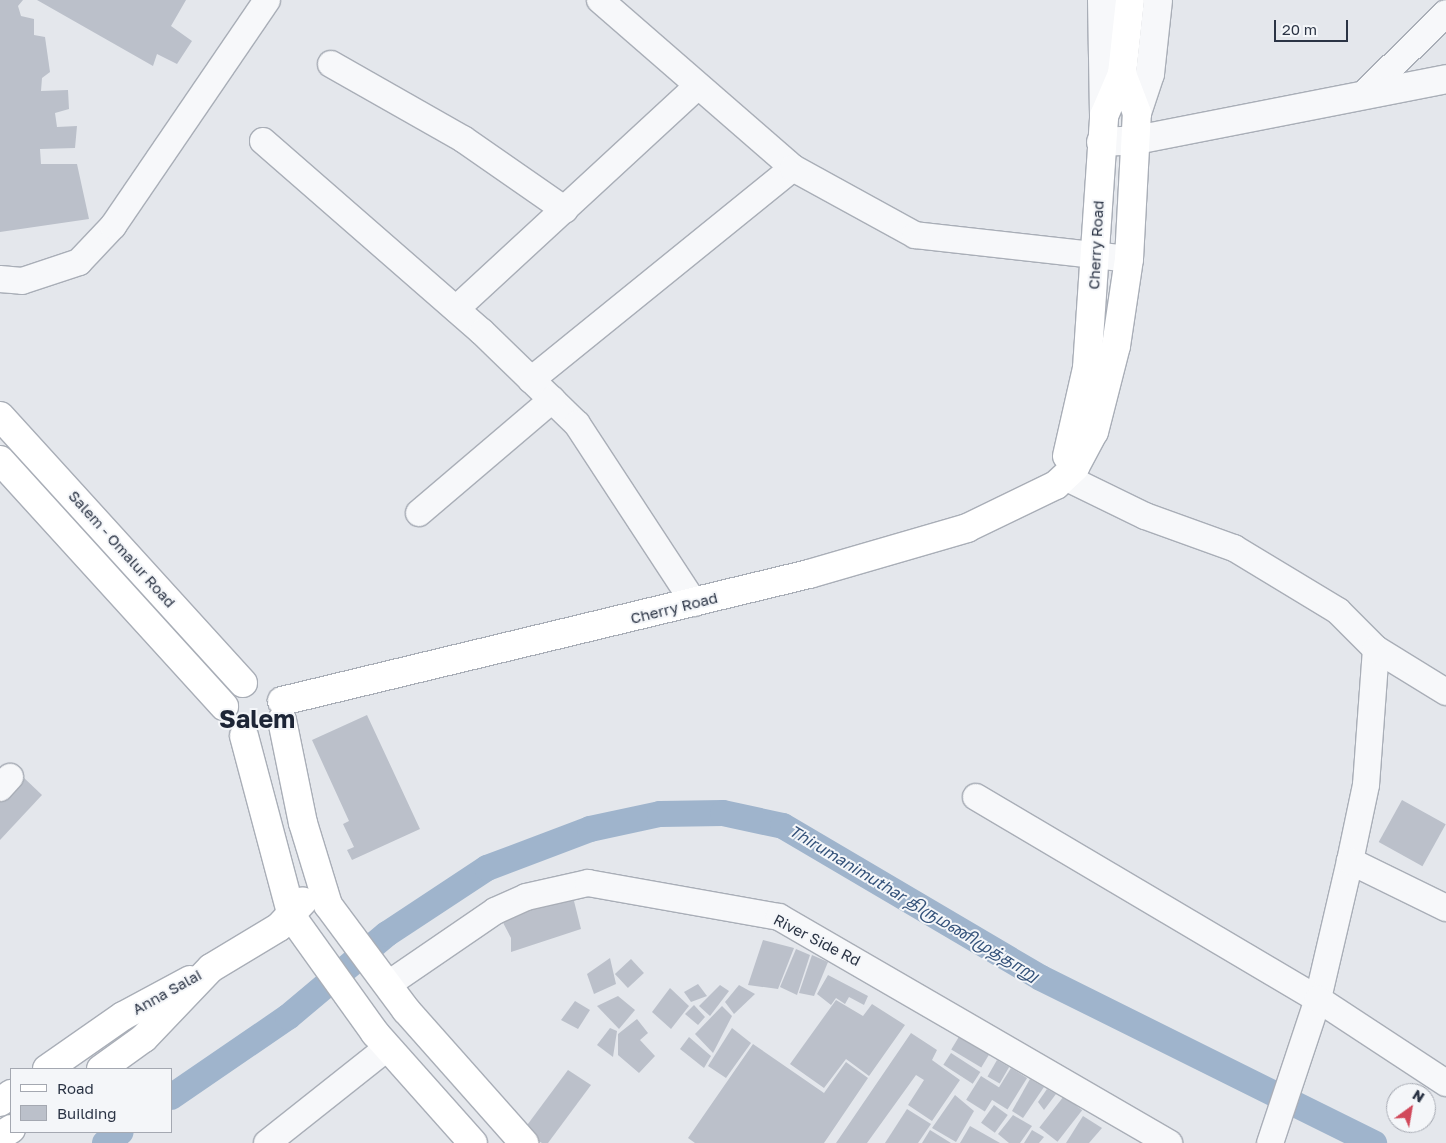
<!DOCTYPE html>
<html>
<head>
<meta charset="utf-8">
<style>
  body { margin:0 }
  #map { position:relative; width:1446px; height:1143px; overflow:hidden; background:#e4e7ec; font-family:"Golos Text","Noto Sans Tamil",sans-serif }
  div>[style] { position:absolute }
  .canal>* { height:26px; margin:-13px; padding:0 13px; transform-origin:13px; border-radius:13px; background:#9fb4cc }
  .building>* { inset:0; background:#bbc0ca; transform-origin:0 0 }
  .roads { filter:drop-shadow(1px 0 #a9aeb7) drop-shadow(-1px 0 #a9aeb7) drop-shadow(0 1px #a9aeb7) drop-shadow(0 -1px #a9aeb7) }
  .minor>* { height:26px; margin:-13px; padding:0 13px; transform-origin:13px; border-radius:13px; background:#f7f8fa }
  .tertiary>* { height:28px; margin:-14px; padding:0 14px; transform-origin:14px; border-radius:14px; background:#f7f8fa }
  .primary>* { height:28px; margin:-14px; padding:0 14px; transform-origin:14px; border-radius:14px; background:#fff }
  span { translate:-50% -50%; white-space:nowrap; text-align:center; line-height:1.15; -webkit-text-stroke:4px #f4f6f9; paint-order:stroke }
  .street-label { font-size:15px; color:#2b3445 }
  .water-label { font-size:16px; color:#34527a; font-style:italic }
  .town-label { font-size:25px; color:#1d2536; font-weight:700 }
  .legend { position:absolute; left:10px; top:1068px; width:162px; height:65px; box-sizing:border-box; background:#f4f6f9; border:1px solid #a4a8b1; margin:0; padding:6px 9px; list-style:none; font-size:15px; color:#2b3445 }
  .legend li { display:flex; align-items:center; gap:10px; height:25px }
  .legend b { width:25px; border:1px solid #a4a8b1 }
  .north { position:absolute; left:1386px; top:1083px; width:50px; height:50px; box-sizing:border-box; background:#f4f6f9; border:1px solid #a4a8b1; border-radius:50%; rotate:32deg; font-size:14px; font-weight:700; line-height:20px; text-align:center; color:#2b3445 }
  .north::after { content:''; display:block; margin:auto; width:18px; height:22px; background:#d1495b; clip-path:polygon(50% 0,100% 100%,50% 72%,0 100%) }
  .scale { position:absolute; left:1274px; top:20px; width:74px; height:22px; box-sizing:border-box; border:2px solid #2b3445; border-top:0; padding-left:6px; font-size:15px; line-height:18px; white-space:nowrap; color:#2b3445; -webkit-text-stroke:4px #f4f6f9; paint-order:stroke }
</style>
</head>
<body>
<div id="map">
  <div class="canal">
    <div style="left:171px;top:1097px;width:142px;rotate:-34.4deg"></div>
    <div style="left:288px;top:1017px;width:129px;rotate:-40deg"></div>
    <div style="left:387px;top:934px;width:120px;rotate:-33.4deg"></div>
    <div style="left:487px;top:868px;width:110px;rotate:-20.7deg"></div>
    <div style="left:590px;top:829px;width:72px;rotate:-12.1deg"></div>
    <div style="left:660px;top:814px;width:63px;rotate:-0.9deg"></div>
    <div style="left:723px;top:813px;width:61px;rotate:12.2deg"></div>
    <div style="left:783px;top:826px;width:299px;rotate:30.5deg"></div>
    <div style="left:1041px;top:978px;width:372px;rotate:26.4deg"></div>
    <div style="left:105px;top:1143px;width:19px;rotate:-35deg"></div>
  </div>
  <div class="building">
    <div style="clip-path:polygon(0 0,23px 0,18px 6px,21px 16px,34px 19px,34px 35px,45px 37px,50px 72px,42px 78px,41px 91px,68px 90px,69px 109px,55px 113px,57px 127px,77px 126px,75px 148px,40px 149px,41px 164px,77px 164px,89px 219px,0 232px)"></div>
    <div style="clip-path:polygon(37px 0,186px 0,171px 26px,192px 41px,177px 64px,157px 54px,153px 66px)"></div>
    <div style="clip-path:polygon(367px 715px,420px 829px,352px 860px,347px 850px,354px 847px,343px 824px,349px 821px,312px 740px)"></div>
    <div style="clip-path:polygon(22px 776px,42px 795px,0 840px,0 800px)"></div>
    <div style="left:1402px;top:800px;width:50px;height:48px;rotate:29deg"></div>
    <div style="clip-path:polygon(572px 893px,581px 929px,511px 952px,511px 938px,499px 915px)"></div>
    <div style="clip-path:polygon(763px 940px,794px 948px,778px 989px,748px 985px)"></div>
    <div style="clip-path:polygon(796px 949px,810px 955px,797px 995px,780px 987px)"></div>
    <div style="clip-path:polygon(812px 955px,828px 962px,814px 996px,799px 993px)"></div>
    <div style="clip-path:polygon(610px 958px,616px 984px,594px 994px,587px 974px)"></div>
    <div style="left:631px;top:959px;width:19px;height:22px;rotate:47deg"></div>
    <div style="clip-path:polygon(828px 975px,868px 996px,864px 1005px,849px 997px,845px 1004px,836px 998px,831px 1005px,817px 994px)"></div>
    <div style="clip-path:polygon(698px 984px,707px 996px,691px 1002px,684px 992px)"></div>
    <div style="clip-path:polygon(720px 985px,729px 991px,710px 1016px,699px 1006px)"></div>
    <div style="clip-path:polygon(739px 985px,755px 994px,734px 1014px,725px 1002px)"></div>
    <div style="clip-path:polygon(670px 988px,689px 1006px,671px 1029px,652px 1012px)"></div>
    <div style="clip-path:polygon(618px 996px,635px 1010px,619px 1029px,597px 1006px)"></div>
    <div style="clip-path:polygon(836px 1000px,863px 1016px,872px 1004px,905px 1025px,869px 1076px,846px 1059px,824px 1088px,790px 1064px)"></div>
    <div style="clip-path:polygon(575px 1001px,590px 1010px,578px 1029px,561px 1020px)"></div>
    <div style="clip-path:polygon(694px 1005px,705px 1017px,698px 1025px,685px 1014px)"></div>
    <div style="clip-path:polygon(722px 1006px,732px 1016px,713px 1053px,695px 1034px)"></div>
    <div style="clip-path:polygon(637px 1019px,648px 1033px,640px 1040px,655px 1056px,639px 1073px,618px 1055px,618px 1034px)"></div>
    <div style="clip-path:polygon(610px 1028px,617px 1031px,613px 1057px,597px 1045px)"></div>
    <div style="clip-path:polygon(732px 1028px,751px 1043px,726px 1078px,708px 1066px)"></div>
    <div style="clip-path:polygon(911px 1033px,937px 1050px,932px 1060px,960px 1080px,932px 1121px,908px 1105px,924px 1080px,916px 1075px,867px 1143px,836px 1143px)"></div>
    <div style="left:960px;top:1035px;width:35px;height:17px;rotate:31deg"></div>
    <div style="clip-path:polygon(689px 1037px,711px 1056px,704px 1068px,680px 1049px)"></div>
    <div style="clip-path:polygon(753px 1044px,824px 1093px,846px 1062px,868px 1078px,824px 1143px,695px 1143px,688px 1138px)"></div>
    <div style="left:951px;top:1053px;width:35px;height:14px;rotate:33deg"></div>
    <div style="left:997px;top:1060px;width:14px;height:19px;rotate:30deg"></div>
    <div style="left:1011px;top:1068px;width:19px;height:37px;rotate:32deg"></div>
    <div style="clip-path:polygon(568px 1070px,591px 1085px,548px 1143px,542px 1143px,522px 1132px)"></div>
    <div style="left:981px;top:1076px;width:22px;height:28px;rotate:32deg"></div>
    <div style="clip-path:polygon(1030px 1079px,1044px 1087px,1023px 1118px,1012px 1111px)"></div>
    <div style="clip-path:polygon(1047px 1089px,1056px 1094px,1044px 1110px,1038px 1102px)"></div>
    <div style="clip-path:polygon(955px 1095px,974px 1111px,956px 1142px,932px 1128px)"></div>
    <div style="left:1064px;top:1096px;width:23px;height:40px;rotate:38deg"></div>
    <div style="left:994px;top:1105px;width:17px;height:22px;rotate:36deg"></div>
    <div style="clip-path:polygon(907px 1109px,931px 1124px,918px 1143px,885px 1143px)"></div>
    <div style="clip-path:polygon(1013px 1115px,1032px 1126px,1020px 1143px,1009px 1143px,998px 1134px)"></div>
    <div style="clip-path:polygon(1083px 1116px,1102px 1128px,1089px 1143px,1066px 1143px)"></div>
    <div style="clip-path:polygon(970px 1126px,1000px 1143px,960px 1143px)"></div>
    <div style="clip-path:polygon(930px 1130px,951px 1143px,922px 1143px)"></div>
    <div style="clip-path:polygon(1032px 1130px,1044px 1137px,1039px 1143px,1024px 1143px)"></div>
  </div>
  <div class="roads">
    <div class="minor">
      <div style="left:600px;top:0;width:256px;rotate:41deg"></div>
      <div style="left:331px;top:64px;width:152px;rotate:29.6deg"></div>
      <div style="left:463px;top:139px;width:124px;rotate:34.8deg"></div>
      <div style="left:1364px;top:94px;width:115px;rotate:-44.6deg"></div>
      <div style="left:263px;top:141px;width:291px;rotate:41.1deg"></div>
      <div style="left:482px;top:332px;width:132px;rotate:44.1deg"></div>
      <div style="left:577px;top:424px;width:214px;rotate:56.8deg"></div>
      <div style="left:0;top:279px;width:22px;rotate:5deg"></div>
      <div style="left:22px;top:281px;width:60px;rotate:-18.4deg"></div>
      <div style="left:79px;top:262px;width:50px;rotate:-46.6deg"></div>
      <div style="left:113px;top:226px;width:273px;rotate:-55.7deg"></div>
      <div style="left:456px;top:309px;width:329px;rotate:-42.7deg"></div>
      <div style="left:531px;top:380px;width:337px;rotate:-39deg"></div>
      <div style="left:793px;top:168px;width:139px;rotate:28.8deg"></div>
      <div style="left:915px;top:235px;width:215px;rotate:6.4deg"></div>
      <div style="left:1065px;top:477px;width:89px;rotate:26deg"></div>
      <div style="left:1145px;top:516px;width:95px;rotate:19.8deg"></div>
      <div style="left:1234px;top:548px;width:122px;rotate:31.2deg"></div>
      <div style="left:1338px;top:611px;width:54px;rotate:45deg"></div>
      <div style="left:1376px;top:649px;width:136px;rotate:94.2deg"></div>
      <div style="left:1366px;top:785px;width:78px;rotate:101.9deg"></div>
      <div style="left:1350px;top:861px;width:142px;rotate:103.1deg"></div>
      <div style="left:1318px;top:999px;width:152px;rotate:108.4deg"></div>
      <div style="left:419px;top:513px;width:175px;rotate:-40.4deg"></div>
      <div style="left:1376px;top:649px;width:82px;rotate:31.6deg"></div>
      <div style="left:0;top:788px;width:15px;rotate:-48deg"></div>
      <div style="left:976px;top:797px;width:397px;rotate:30.6deg"></div>
      <div style="left:1318px;top:999px;width:153px;rotate:33.3deg"></div>
      <div style="left:1350px;top:861px;width:107px;rotate:26.1deg"></div>
      <div style="left:387px;top:985px;width:131px;rotate:-34.4deg"></div>
      <div style="left:495px;top:911px;width:34px;rotate:-24deg"></div>
      <div style="left:526px;top:897px;width:64px;rotate:-12.7deg"></div>
      <div style="left:588px;top:883px;width:194px;rotate:10.1deg"></div>
      <div style="left:779px;top:917px;width:451px;rotate:30.1deg"></div>
      <div style="left:267px;top:1143px;width:153px;rotate:-38.4deg"></div>
    </div>
    <div class="tertiary">
      <div style="left:1102px;top:0;width:116px;rotate:89deg"></div>
      <div style="left:1137px;top:113px;width:41px;rotate:-71.6deg"></div>
      <div style="left:1150px;top:74px;width:74px;rotate:-83.8deg"></div>
      <div style="left:1101px;top:142px;width:35px;rotate:-3deg"></div>
      <div style="left:1136px;top:140px;width:316px;rotate:-11.1deg"></div>
    </div>
    <div class="primary">
      <div style="left:0;top:416px;width:361px;rotate:47.7deg"></div>
      <div style="left:1067px;top:456px;width:90px;rotate:-77.2deg"></div>
      <div style="left:1087px;top:368px;width:253px;rotate:-86.1deg"></div>
      <div style="left:1104px;top:116px;width:46px;rotate:-66.8deg"></div>
      <div style="left:1122px;top:74px;width:74px;rotate:-83.8deg"></div>
      <div style="left:0;top:460px;width:333px;rotate:47.7deg"></div>
      <div style="left:282px;top:701px;width:542px;rotate:-13.55deg"></div>
      <div style="left:809px;top:574px;width:165px;rotate:-16.2deg"></div>
      <div style="left:967px;top:528px;width:99px;rotate:-25.8deg"></div>
      <div style="left:1056px;top:485px;width:26px;rotate:-43deg"></div>
      <div style="left:1075px;top:467px;width:40px;rotate:-62deg"></div>
      <div style="left:1094px;top:432px;width:89px;rotate:-75.7deg"></div>
      <div style="left:1116px;top:346px;width:88px;rotate:-81.5deg"></div>
      <div style="left:1129px;top:259px;width:146px;rotate:-86.9deg"></div>
      <div style="left:1137px;top:113px;width:42px;rotate:-111deg"></div>
      <div style="left:282px;top:720px;width:105px;rotate:78.5deg"></div>
      <div style="left:303px;top:823px;width:86px;rotate:73deg"></div>
      <div style="left:328px;top:905px;width:131px;rotate:53.4deg"></div>
      <div style="left:406px;top:1010px;width:178px;rotate:48.4deg"></div>
      <div style="left:244px;top:736px;width:187px;rotate:75.1deg"></div>
      <div style="left:292px;top:917px;width:143px;rotate:54.4deg"></div>
      <div style="left:375px;top:1033px;width:147px;rotate:48.3deg"></div>
      <div style="left:47px;top:1069px;width:93px;rotate:-34.9deg"></div>
      <div style="left:123px;top:1016px;width:76px;rotate:-28.2deg"></div>
      <div style="left:101px;top:1069px;width:53px;rotate:-35.8deg"></div>
      <div style="left:144px;top:1038px;width:97px;rotate:-46.3deg"></div>
      <div style="left:211px;top:968px;width:79px;rotate:-31.1deg"></div>
      <div style="left:279px;top:927px;width:35px;rotate:-47deg"></div>
      <div style="left:0;top:1102px;width:14px;rotate:-36deg"></div>
      <div style="left:0;top:1136px;width:13px;rotate:-32deg"></div>
    </div>
  </div>
  <div class="street-label">
    <span style="left:1096px;top:245px;rotate:-87deg">Cherry Road</span>
    <span style="left:122px;top:549px;rotate:48deg">Salem - Omalur Road</span>
    <span style="left:674px;top:608px;rotate:-14deg">Cherry Road</span>
    <span style="left:817px;top:940px;rotate:27deg">River Side Rd</span>
    <span style="left:167px;top:992px;rotate:-29deg">Anna Salai</span>
  </div>
  <div class="water-label">
    <span style="left:914px;top:903px;rotate:31deg">Thirumanimuthar திருமணிமுத்தாறு</span>
  </div>
  <div class="town-label">
    <span style="left:257px;top:719px">Salem</span>
  </div>
  <ul class="legend">
  <li><b style="height:6px;background:#fff"></b>Road</li>
  <li><b style="height:14px;background:#bbc0ca"></b>Building</li>
  </ul>
  <div class="north">N</div>
  <div class="scale">20 m</div>
</div>
</body>
</html>
